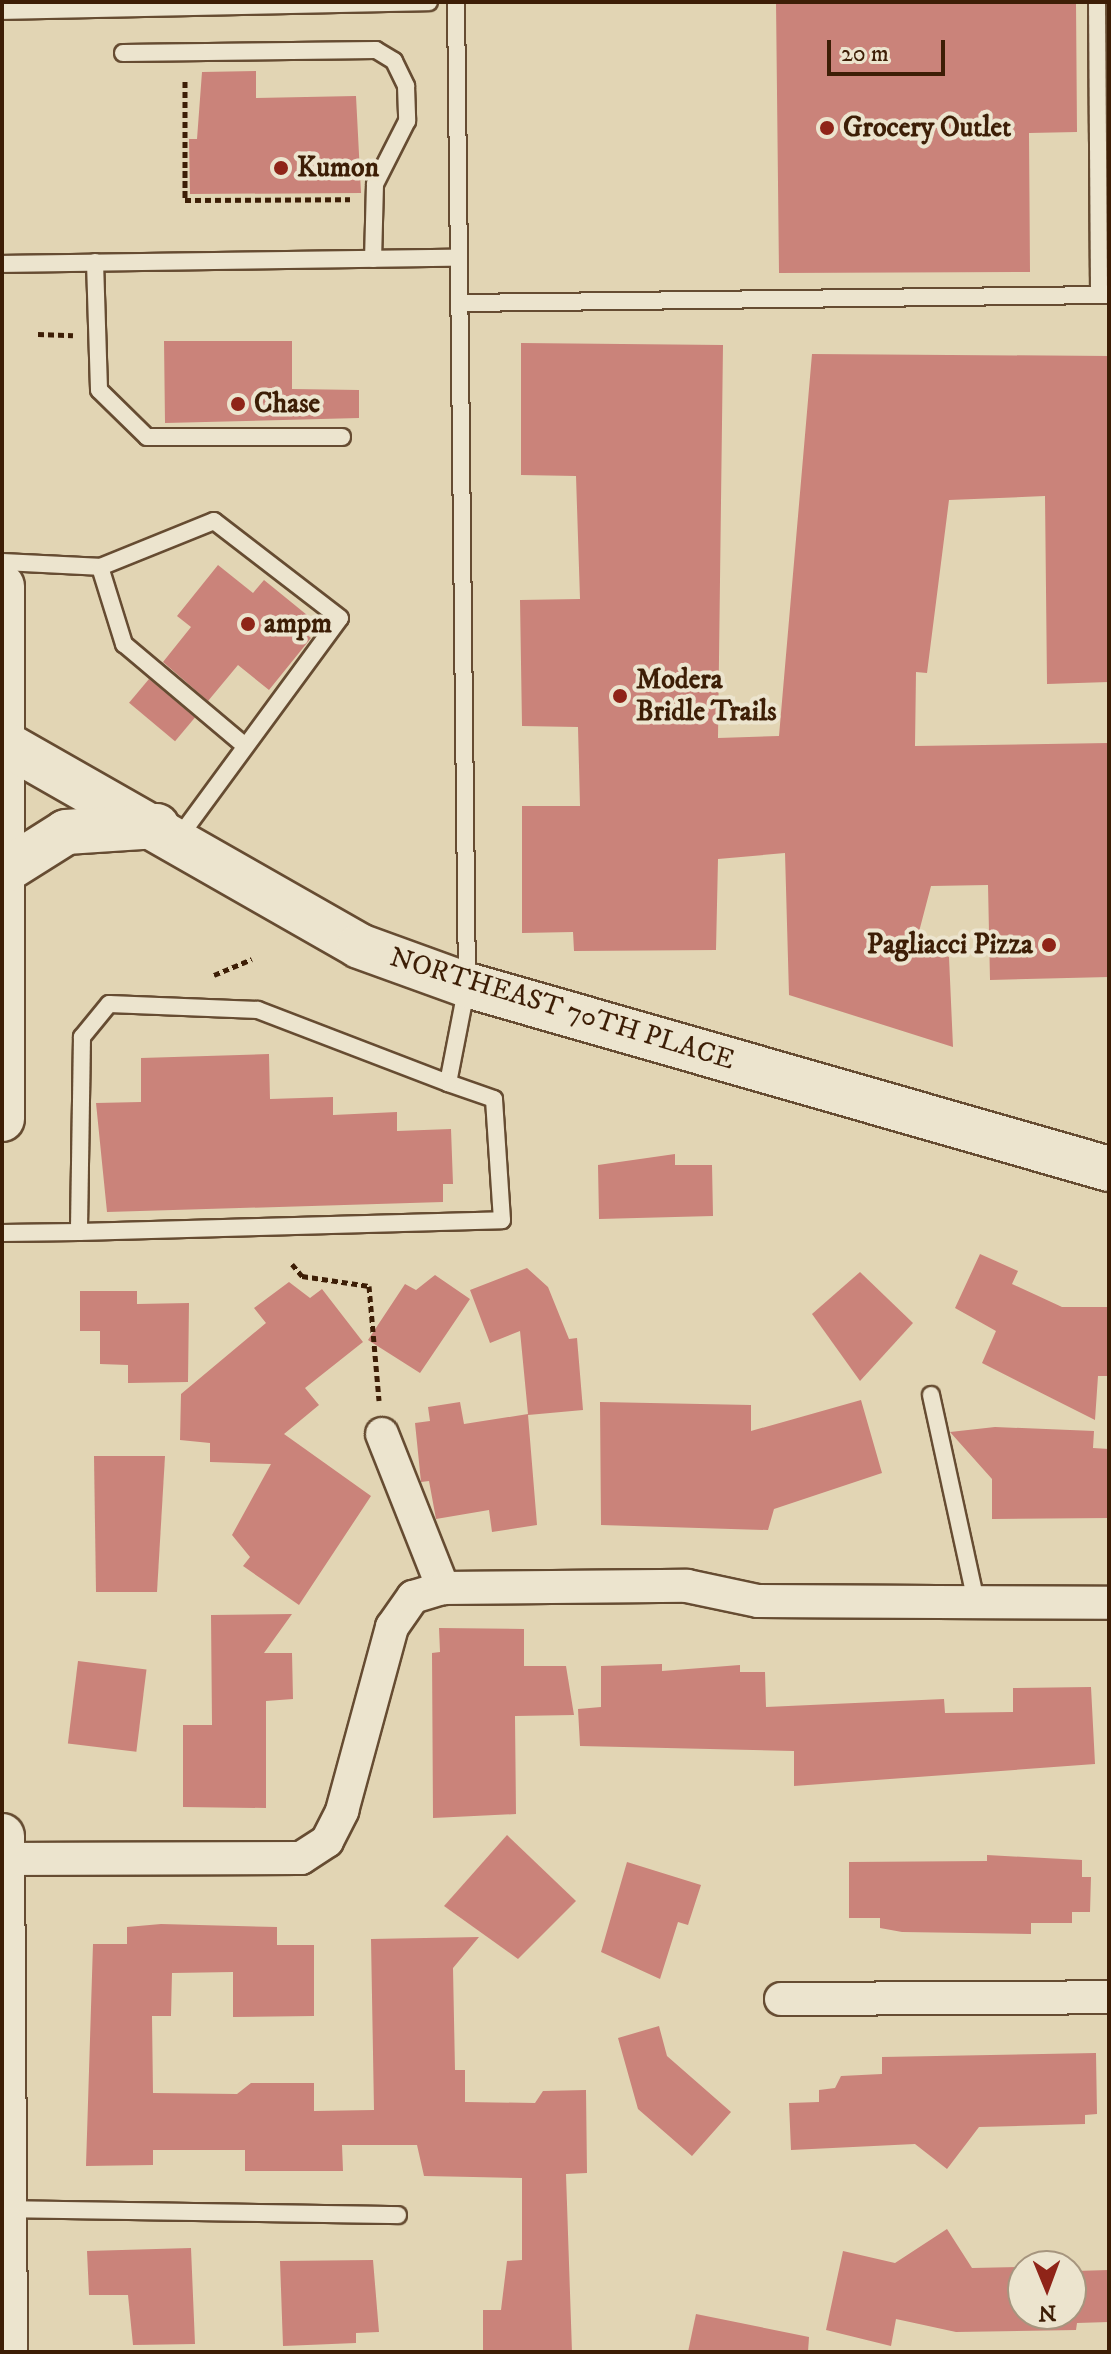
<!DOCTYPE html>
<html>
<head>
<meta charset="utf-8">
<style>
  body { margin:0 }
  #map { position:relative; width:1111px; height:2354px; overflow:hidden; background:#e2d5b4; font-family:"IM FELL DW Pica",serif }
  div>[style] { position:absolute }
  .building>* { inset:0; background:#ca837a; transform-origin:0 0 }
  .path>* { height:5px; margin-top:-2.5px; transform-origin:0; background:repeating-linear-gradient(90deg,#3d1e06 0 6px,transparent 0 10px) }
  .roads { filter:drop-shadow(2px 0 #664c32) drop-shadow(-2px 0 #664c32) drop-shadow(0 2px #664c32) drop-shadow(0 -2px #664c32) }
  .lane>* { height:16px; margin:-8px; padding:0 8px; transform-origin:8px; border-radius:8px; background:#ece4ce }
  .street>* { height:32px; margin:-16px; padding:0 16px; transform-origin:16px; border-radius:16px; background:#ece4ce }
  .secondary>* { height:44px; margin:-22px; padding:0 22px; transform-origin:22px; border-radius:22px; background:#ece4ce }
  .dots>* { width:22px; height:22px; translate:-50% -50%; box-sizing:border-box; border:4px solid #ece4ce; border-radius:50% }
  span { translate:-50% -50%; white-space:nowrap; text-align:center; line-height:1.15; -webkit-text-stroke:8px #ece4ce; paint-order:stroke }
  .poi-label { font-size:28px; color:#3d1e06; font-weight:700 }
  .left { translate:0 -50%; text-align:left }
  .right { translate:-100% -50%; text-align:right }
  .street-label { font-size:28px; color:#3d1e06 }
  .frame { position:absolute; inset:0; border:4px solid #3d1e06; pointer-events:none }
  .north { position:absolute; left:1007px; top:2250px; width:80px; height:80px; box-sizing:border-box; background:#ece4ce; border:2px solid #a6957e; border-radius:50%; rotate:179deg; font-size:22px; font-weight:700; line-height:32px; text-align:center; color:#3d1e06 }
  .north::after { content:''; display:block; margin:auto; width:28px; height:36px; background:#8f2418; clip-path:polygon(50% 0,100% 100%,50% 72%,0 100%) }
  .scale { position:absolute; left:827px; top:40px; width:118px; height:36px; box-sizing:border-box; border:4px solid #3d1e06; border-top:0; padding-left:10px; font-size:24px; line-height:28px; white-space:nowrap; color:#3d1e06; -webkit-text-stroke:6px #ece4ce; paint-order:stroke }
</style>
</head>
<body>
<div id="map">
  <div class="building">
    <div style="clip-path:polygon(776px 2px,1076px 2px,1077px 132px,1029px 133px,1030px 272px,779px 273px)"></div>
    <div style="clip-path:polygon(256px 71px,256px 98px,356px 96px,361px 193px,190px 194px,189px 139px,197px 139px,202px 72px)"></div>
    <div style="clip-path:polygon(164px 341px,292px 341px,292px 389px,359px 390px,359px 418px,165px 423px)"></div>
    <div style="clip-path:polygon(521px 343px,723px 345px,718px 738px,779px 736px,812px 354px,1109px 356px,1109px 682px,1047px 684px,1045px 496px,949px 500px,927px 673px,916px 672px,915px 746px,1109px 743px,1109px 977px,990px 980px,988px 885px,931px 886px,915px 947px,949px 957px,953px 1047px,789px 995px,785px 853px,718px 859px,716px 950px,574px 951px,573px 932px,522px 933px,522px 806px,580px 806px,578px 727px,522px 726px,520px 600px,580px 599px,576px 476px,521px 475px)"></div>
    <div style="clip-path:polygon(218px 565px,253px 593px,264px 580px,307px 615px,303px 631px,311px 638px,269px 690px,238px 665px,208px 701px,163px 662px,191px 627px,177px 616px)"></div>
    <div style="left:149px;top:679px;width:60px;height:31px;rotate:40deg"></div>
    <div style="clip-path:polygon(269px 1054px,270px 1099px,333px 1097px,333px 1115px,397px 1112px,397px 1131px,451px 1129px,453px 1184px,443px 1184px,443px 1202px,107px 1212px,96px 1103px,141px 1102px,141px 1058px)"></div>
    <div style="clip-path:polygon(675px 1154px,675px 1165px,712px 1165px,713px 1216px,599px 1219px,598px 1165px)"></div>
    <div style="clip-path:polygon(980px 1254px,1018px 1271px,1012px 1284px,1062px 1307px,1109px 1307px,1109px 1376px,1098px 1376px,1095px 1420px,982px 1363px,996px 1331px,955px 1308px)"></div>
    <div style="clip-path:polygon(527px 1268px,548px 1287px,569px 1339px,577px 1338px,583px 1410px,528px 1415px,537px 1525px,492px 1532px,489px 1510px,436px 1519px,429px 1481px,421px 1482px,415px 1423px,430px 1421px,428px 1407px,460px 1402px,464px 1424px,528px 1414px,520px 1331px,490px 1343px,470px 1290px)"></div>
    <div style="clip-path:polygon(860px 1272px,913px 1323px,860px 1381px,812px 1314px)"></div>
    <div style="clip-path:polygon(435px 1275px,470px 1299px,420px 1373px,368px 1340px,405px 1284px,416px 1290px)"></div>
    <div style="clip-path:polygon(289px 1282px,310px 1298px,322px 1289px,363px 1342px,305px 1388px,319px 1405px,284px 1434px,371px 1496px,299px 1605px,243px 1566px,250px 1557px,232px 1535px,271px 1464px,210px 1462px,210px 1443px,180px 1440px,181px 1394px,266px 1323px,254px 1308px)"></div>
    <div style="clip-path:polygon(80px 1291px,137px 1291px,137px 1304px,189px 1303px,188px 1382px,128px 1383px,128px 1365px,100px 1364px,100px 1331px,80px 1331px)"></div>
    <div style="clip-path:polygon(861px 1400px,882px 1473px,774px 1509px,768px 1530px,601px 1525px,600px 1402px,751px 1405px,751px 1431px)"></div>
    <div style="clip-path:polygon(995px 1427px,1094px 1431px,1093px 1448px,1109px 1449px,1109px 1518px,992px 1519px,992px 1479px,950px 1432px)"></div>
    <div style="clip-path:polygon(94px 1456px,165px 1456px,157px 1592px,96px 1592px)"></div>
    <div style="clip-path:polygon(292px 1614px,264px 1653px,292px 1653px,293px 1699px,266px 1701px,266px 1808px,183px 1807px,183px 1725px,212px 1725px,211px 1615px)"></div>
    <div style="clip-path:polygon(439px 1628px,524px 1629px,524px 1666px,566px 1666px,574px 1715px,515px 1716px,516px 1814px,433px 1818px,432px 1653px,440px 1652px)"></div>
    <div style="left:78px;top:1661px;width:69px;height:83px;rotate:7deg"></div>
    <div style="clip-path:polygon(662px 1664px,662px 1671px,740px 1665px,740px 1672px,765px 1672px,766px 1707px,944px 1699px,945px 1713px,1013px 1712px,1013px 1688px,1091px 1687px,1095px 1764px,794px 1786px,794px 1751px,580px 1746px,578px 1709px,601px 1707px,601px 1666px)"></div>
    <div style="clip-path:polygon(507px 1835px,576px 1901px,518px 1959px,444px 1906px)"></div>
    <div style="clip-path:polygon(987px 1855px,1082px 1860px,1082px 1877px,1091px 1877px,1090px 1912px,1072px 1912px,1072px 1923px,1031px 1923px,1031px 1934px,902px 1932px,880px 1928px,880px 1918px,849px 1918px,849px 1862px,987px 1861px)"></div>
    <div style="clip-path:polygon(627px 1862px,701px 1885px,688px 1925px,678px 1922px,660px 1979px,601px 1952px)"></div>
    <div style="clip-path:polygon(161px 1924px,277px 1927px,277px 1945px,314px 1945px,314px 2016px,233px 2017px,233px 1972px,172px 1973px,171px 2016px,152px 2016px,153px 2093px,237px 2094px,251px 2083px,314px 2083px,314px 2111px,374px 2110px,371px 1939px,479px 1937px,453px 1968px,455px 2070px,465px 2070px,465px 2102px,535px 2103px,543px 2091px,586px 2090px,587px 2173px,566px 2174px,572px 2352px,483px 2350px,483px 2310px,501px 2310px,507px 2261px,522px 2260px,522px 2178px,424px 2176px,417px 2145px,342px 2145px,343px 2171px,245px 2171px,245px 2150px,153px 2150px,153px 2165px,86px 2166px,93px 1944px,127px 1944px,127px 1927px)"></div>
    <div style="clip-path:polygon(659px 2026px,667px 2056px,731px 2112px,692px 2156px,638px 2109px,618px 2038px)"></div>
    <div style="clip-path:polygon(1096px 2053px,1097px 2114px,1085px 2115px,1085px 2124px,979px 2127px,947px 2169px,915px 2144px,791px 2150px,789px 2103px,819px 2102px,819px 2090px,835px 2088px,841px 2076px,882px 2074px,882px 2057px)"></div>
    <div style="clip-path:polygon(947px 2229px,972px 2268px,1023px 2267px,1023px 2314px,1071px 2314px,1071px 2266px,1058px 2266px,1075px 2266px,1075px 2271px,1109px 2270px,1109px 2322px,1077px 2323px,1076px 2330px,956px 2332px,896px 2319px,891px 2346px,826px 2330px,843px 2251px,895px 2263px)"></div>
    <div style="clip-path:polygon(191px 2248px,195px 2344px,133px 2345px,128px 2295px,89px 2295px,87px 2251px)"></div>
    <div style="clip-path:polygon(373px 2260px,379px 2332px,356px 2333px,356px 2343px,283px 2346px,280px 2261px)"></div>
    <div style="clip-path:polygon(696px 2314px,809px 2337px,808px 2352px,688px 2352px)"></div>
  </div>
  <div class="path">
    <div style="left:185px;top:81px;width:119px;rotate:90deg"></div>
    <div style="left:185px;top:200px;width:165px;rotate:-0.3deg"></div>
    <div style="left:38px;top:334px;width:35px;rotate:2deg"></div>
    <div style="left:214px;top:975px;width:41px;rotate:-22.8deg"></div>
    <div style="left:292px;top:1264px;width:16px;rotate:50deg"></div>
    <div style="left:302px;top:1276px;width:68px;rotate:8.5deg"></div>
    <div style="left:369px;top:1286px;width:115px;rotate:85deg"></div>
  </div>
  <div class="roads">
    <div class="lane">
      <div style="left:1097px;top:2px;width:293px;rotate:89.6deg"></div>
      <div style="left:2px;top:11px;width:427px;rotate:-1.2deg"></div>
      <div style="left:123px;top:53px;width:253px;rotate:-0.7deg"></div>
      <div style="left:376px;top:50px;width:21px;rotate:31deg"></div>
      <div style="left:394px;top:61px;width:28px;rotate:64deg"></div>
      <div style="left:406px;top:86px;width:35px;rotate:88deg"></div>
      <div style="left:407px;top:121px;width:71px;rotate:116.9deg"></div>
      <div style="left:375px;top:184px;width:75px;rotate:91.5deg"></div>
      <div style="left:95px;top:262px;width:128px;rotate:88.2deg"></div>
      <div style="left:99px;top:390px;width:67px;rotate:44.4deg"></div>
      <div style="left:147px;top:437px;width:195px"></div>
      <div style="left:2px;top:264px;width:457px;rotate:-0.8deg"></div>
      <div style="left:460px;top:303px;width:649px;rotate:-0.71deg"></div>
      <div style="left:2px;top:562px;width:98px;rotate:2.9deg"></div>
      <div style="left:177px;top:840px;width:275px;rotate:-53.7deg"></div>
      <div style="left:340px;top:618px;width:159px;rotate:-142.4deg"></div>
      <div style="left:214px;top:521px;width:123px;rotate:158deg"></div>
      <div style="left:100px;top:567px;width:81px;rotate:72.7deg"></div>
      <div style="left:124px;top:644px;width:157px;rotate:40.1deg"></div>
      <div style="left:448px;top:1083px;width:204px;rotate:-159deg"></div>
      <div style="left:258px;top:1010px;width:149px;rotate:-177.7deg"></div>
      <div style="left:109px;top:1004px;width:43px;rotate:129.3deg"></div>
      <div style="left:82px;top:1037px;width:195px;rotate:90.9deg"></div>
      <div style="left:79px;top:1232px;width:423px;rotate:-1.6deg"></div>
      <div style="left:502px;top:1220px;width:121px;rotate:-93.8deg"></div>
      <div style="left:494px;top:1099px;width:49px;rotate:-160.8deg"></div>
      <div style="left:448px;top:1083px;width:100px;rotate:-79deg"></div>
      <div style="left:467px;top:985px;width:983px;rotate:-90.64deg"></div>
      <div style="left:2px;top:1233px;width:77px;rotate:-0.7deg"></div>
      <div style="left:931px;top:1395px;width:212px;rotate:77.7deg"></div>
      <div style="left:6px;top:2209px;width:392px;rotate:0.9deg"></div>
    </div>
    <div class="street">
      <div style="left:382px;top:1434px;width:166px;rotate:68.4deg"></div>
      <div style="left:3px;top:1859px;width:298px;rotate:-0.2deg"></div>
      <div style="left:301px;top:1858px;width:31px;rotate:-33deg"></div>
      <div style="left:327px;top:1841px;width:34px;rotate:-63deg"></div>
      <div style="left:342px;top:1811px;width:191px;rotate:-74.8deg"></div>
      <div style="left:392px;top:1627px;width:37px;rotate:-55deg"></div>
      <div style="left:413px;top:1597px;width:31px;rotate:-17deg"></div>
      <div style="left:443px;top:1588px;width:244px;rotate:-0.5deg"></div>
      <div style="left:687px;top:1586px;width:73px;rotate:11.9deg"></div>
      <div style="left:758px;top:1601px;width:351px;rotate:0.3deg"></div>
      <div style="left:781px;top:1999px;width:328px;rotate:-0.3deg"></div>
    </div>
    <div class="secondary">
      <div style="left:2px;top:586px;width:533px;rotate:90deg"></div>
      <div style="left:2px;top:742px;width:411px;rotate:29.7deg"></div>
      <div style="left:359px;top:946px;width:115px;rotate:19.9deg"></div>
      <div style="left:467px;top:985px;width:668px;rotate:15.99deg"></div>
      <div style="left:6px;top:870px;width:71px;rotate:-32.3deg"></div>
      <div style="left:66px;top:832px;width:91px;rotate:-3.8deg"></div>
      <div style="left:2px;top:1836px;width:516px;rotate:89.67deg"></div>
    </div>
  </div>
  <div class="dots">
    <div style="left:827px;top:128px;background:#8f2418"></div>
    <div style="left:281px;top:168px;background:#8f2418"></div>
    <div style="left:238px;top:404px;background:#8f2418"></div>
    <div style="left:248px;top:624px;background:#8f2418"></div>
    <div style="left:620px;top:696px;background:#8f2418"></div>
    <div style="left:1049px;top:945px;background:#8f2418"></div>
  </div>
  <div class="poi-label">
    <span class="left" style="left:843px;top:128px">Grocery Outlet</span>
    <span class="left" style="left:297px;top:168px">Kumon</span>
    <span class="left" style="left:254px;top:404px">Chase</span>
    <span class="left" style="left:264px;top:624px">ampm</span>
    <span class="left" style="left:636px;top:696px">Modera<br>Bridle Trails</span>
    <span class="right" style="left:1033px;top:945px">Pagliacci Pizza</span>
  </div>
  <div class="street-label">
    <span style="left:562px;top:1009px;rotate:17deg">NORTHEAST 70TH PLACE</span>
  </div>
  <div class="frame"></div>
  <div class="north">N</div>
  <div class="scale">20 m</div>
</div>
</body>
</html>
